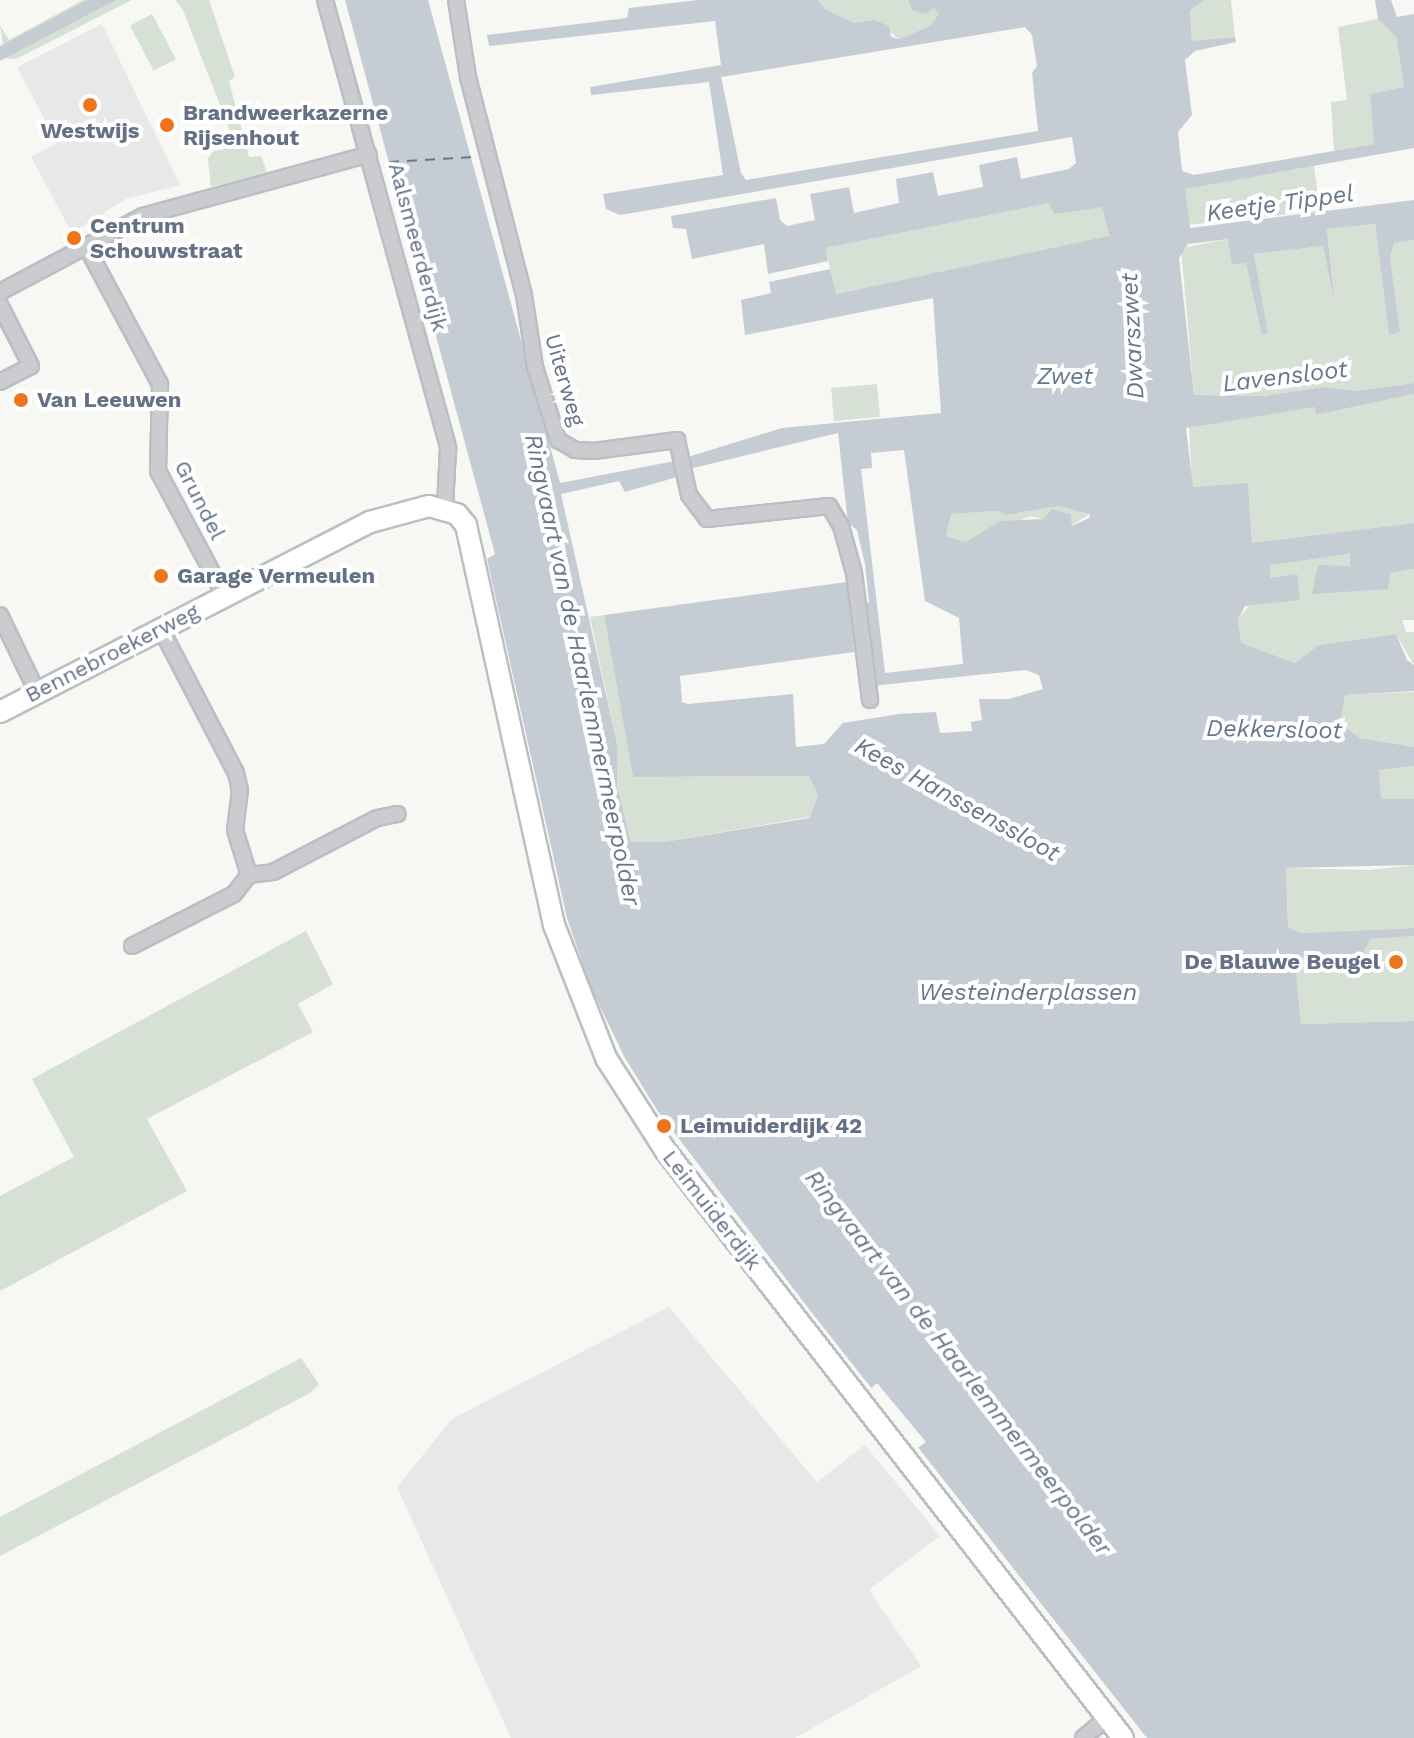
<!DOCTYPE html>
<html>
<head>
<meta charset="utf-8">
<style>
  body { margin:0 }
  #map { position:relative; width:1414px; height:1738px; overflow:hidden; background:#f7f7f4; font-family:"Work Sans",sans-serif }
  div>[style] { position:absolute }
  .built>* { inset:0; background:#e7e8e7 }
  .green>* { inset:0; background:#d7e0d5; transform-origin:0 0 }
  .water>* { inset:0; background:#c5ccd3 }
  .pier>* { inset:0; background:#f7f7f4 }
  .ferry>* { height:2px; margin-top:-1px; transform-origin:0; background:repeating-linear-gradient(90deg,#64798b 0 10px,transparent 0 18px) }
  .roads { filter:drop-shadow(2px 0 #bbbfc4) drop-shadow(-2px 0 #bbbfc4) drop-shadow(0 2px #bbbfc4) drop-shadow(0 -2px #bbbfc4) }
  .street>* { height:14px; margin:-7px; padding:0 7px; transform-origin:7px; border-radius:7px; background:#caccd0 }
  .secondary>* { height:20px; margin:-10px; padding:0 10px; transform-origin:10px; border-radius:10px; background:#fff }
  .dots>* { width:22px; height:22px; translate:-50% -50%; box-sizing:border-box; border:4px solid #fff; border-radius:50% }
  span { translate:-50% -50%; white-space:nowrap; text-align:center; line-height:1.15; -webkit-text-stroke:8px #fff; paint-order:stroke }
  .poi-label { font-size:22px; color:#647187; font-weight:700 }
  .left { translate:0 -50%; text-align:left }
  .right { translate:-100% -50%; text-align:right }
  .street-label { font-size:22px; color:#647187 }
  .water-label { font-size:24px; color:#64798b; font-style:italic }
</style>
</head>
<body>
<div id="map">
  <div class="built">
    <div style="clip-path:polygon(102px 24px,180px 185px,126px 199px,72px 233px,31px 157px,57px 143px,17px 67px)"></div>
    <div style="clip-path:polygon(669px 1307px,817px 1482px,865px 1445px,940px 1536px,869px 1590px,921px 1666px,795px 1738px,511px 1738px,397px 1487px,452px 1419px)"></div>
  </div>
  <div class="green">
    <div style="clip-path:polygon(83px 0,132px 0,16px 59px,5px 58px,0 25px,9px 40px)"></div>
    <div style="clip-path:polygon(175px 0,209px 0,235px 77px,229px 81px,249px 157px,261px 156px,267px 172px,211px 187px,208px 159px,212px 152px,236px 146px,183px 10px)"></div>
    <div style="clip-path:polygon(818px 0,908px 0,912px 10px,934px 8px,940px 13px,930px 26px,899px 39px,874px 20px,854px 23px,825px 9px)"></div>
    <div style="clip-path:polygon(1204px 0,1231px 0,1235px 37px,1192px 42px,1190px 9px)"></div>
    <div style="left:152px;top:14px;width:51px;height:25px;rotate:62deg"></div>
    <div style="clip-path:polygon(1378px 19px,1396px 37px,1404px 87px,1370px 94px,1375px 144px,1334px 151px,1331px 102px,1347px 100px,1338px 27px)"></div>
    <div style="clip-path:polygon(1314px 166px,1320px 211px,1187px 225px,1185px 188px)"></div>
    <div style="clip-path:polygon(1049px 203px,1102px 207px,1109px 237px,835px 294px,826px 248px)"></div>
    <div style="clip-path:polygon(1375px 224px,1389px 335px,1400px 332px,1390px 256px,1393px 243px,1414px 240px,1414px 383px,1356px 391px,1323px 387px,1263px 396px,1194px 395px,1181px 248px,1228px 239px,1246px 262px,1263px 334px,1268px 333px,1254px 254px,1323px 246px,1335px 304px,1327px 229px)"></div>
    <div style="left:877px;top:384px;width:33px;height:46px;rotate:85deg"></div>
    <div style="clip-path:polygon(1414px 394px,1414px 523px,1252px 543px,1248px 484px,1192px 487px,1189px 425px,1314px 407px,1316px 415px)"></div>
    <div style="clip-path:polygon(1059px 506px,1091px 513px,1071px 526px,1030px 516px,966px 542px,946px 536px,950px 514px,999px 511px,1006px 515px)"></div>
    <div style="clip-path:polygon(1351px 554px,1350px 566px,1388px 588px,1391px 573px,1414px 569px,1414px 620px,1402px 620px,1406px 632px,1414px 632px,1414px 665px,1396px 634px,1320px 645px,1295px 663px,1240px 643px,1238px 620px,1270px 578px,1269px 565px)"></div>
    <div style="clip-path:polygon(604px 615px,633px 777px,810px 776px,818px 795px,809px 817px,664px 842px,631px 842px,617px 785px,618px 748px,590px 617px)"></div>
    <div style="clip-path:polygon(1414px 692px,1414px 747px,1360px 738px,1340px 723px,1344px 695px)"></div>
    <div style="clip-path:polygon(1414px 766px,1414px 799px,1380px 799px,1379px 770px)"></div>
    <div style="clip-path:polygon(1414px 865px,1414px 928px,1301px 933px,1288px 927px,1286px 868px,1369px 870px)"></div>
    <div style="clip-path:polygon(306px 931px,333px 984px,298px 1004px,313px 1032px,147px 1119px,187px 1191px,0 1291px,0 1196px,74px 1157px,32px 1079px)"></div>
    <div style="clip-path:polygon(1414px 936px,1414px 1021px,1301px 1024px,1295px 957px,1362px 954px,1371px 939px)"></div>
    <div style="clip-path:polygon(301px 1358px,319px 1384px,310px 1393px,0 1556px,0 1517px)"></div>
  </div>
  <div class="water">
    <div style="clip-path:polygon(88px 0,116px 0,0 61px,0 46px)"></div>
    <div style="clip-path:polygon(evenodd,345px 0,428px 0,560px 483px,675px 461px,782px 428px,941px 413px,933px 298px,745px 335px,741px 300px,771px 293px,769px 282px,830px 269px,836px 294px,1109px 236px,1102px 207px,1054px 214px,1049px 203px,826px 248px,828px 261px,768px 274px,764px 244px,692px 259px,686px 229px,673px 228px,671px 216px,776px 198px,780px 220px,787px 226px,815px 220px,810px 194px,849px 187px,854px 213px,899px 203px,896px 179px,933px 172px,938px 196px,983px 187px,979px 165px,1017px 157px,1021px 179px,1069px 169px,1076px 163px,1072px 137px,620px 215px,606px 209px,603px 194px,723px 175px,709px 82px,591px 95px,590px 87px,721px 65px,715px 21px,489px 46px,487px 35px,627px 18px,629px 8px,698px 0,818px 0,825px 9px,854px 23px,874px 20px,889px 26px,891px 37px,899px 39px,930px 26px,939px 14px,934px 8px,926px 14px,912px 10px,908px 0,1204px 0,1190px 10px,1192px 41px,1235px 37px,1236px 42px,1195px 51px,1185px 60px,1192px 115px,1178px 132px,1182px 171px,1194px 175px,1374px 144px,1370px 94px,1404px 87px,1396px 37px,1378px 19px,1375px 0,1391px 0,1397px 17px,1414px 14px,1414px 148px,1185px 189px,1190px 228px,1414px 200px,1414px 240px,1394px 243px,1390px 256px,1400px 332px,1389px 335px,1375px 224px,1327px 229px,1335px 305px,1323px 246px,1254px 254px,1268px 333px,1262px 335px,1246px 263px,1232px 264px,1228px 239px,1188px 244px,1179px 258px,1194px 395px,1264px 396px,1323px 387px,1356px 391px,1414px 383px,1414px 394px,1316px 415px,1314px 407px,1186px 428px,1193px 487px,1248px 483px,1252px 543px,1414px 523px,1414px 569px,1391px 573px,1388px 589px,1312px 594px,1318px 565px,1350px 566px,1350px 554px,1270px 565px,1270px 578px,1297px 574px,1300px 600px,1245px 606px,1238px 620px,1241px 643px,1295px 663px,1319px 645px,1396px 634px,1407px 660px,1414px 665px,1414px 691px,1345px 695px,1340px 723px,1360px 738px,1414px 747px,1414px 766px,1379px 770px,1381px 799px,1414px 799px,1414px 865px,1286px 868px,1288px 927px,1301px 933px,1414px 928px,1414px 936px,1371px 939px,1362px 954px,1295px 958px,1301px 1024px,1414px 1021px,1414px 1738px,1147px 1738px,809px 1309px,657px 1110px,625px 1058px,591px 988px,567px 918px,487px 559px,495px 554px,345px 0,1025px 27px,1032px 35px,1037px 66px,1032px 73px,1038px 131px,746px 180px,741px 173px,721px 77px,1025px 27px,345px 0,838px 433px,848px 523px,857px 530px,865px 564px,869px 602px,862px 603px,871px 686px,1026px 670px,1039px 675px,1043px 689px,1009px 699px,979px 699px,982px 720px,971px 722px,972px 731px,940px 733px,936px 712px,899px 714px,843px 723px,824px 744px,796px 747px,793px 694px,688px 704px,682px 702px,680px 676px,854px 652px,847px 582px,604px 615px,633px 777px,809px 776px,818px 795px,809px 818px,664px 842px,631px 842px,617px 785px,618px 748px,561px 494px,619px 481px,625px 492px,677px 477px,689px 469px,838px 433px,345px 0,904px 450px,925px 601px,959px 618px,963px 664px,885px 673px,861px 469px,872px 468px,871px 453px,904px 450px,345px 0,1059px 506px,1090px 514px,1089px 518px,1072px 526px,1070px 514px,1052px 509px,1043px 519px,1000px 521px,966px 542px,946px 536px,951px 514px,998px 511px,1006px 515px,1059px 506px)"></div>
  </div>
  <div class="pier">
    <div style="clip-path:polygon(877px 1383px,926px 1442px,916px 1449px,869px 1390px)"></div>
  </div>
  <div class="ferry">
    <div style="left:389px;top:162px;width:85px;rotate:-3.4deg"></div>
  </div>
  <div class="roads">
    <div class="street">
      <div style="left:325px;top:0;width:465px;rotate:74.6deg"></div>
      <div style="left:448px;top:448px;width:60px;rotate:92.9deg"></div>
      <div style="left:456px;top:0;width:78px;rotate:81.1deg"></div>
      <div style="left:468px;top:77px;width:225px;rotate:75.6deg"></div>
      <div style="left:524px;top:295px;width:73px;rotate:81.3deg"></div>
      <div style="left:535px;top:367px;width:77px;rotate:72.5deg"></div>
      <div style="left:558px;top:440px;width:20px;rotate:30deg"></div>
      <div style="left:575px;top:450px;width:19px;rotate:3deg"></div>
      <div style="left:594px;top:451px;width:84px;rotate:-7.5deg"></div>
      <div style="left:677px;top:440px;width:56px;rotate:77.7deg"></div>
      <div style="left:689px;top:495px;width:30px;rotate:53deg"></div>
      <div style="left:707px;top:519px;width:123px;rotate:-6.1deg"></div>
      <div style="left:829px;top:506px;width:23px;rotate:59deg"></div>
      <div style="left:841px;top:526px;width:49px;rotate:74.5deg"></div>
      <div style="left:854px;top:573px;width:128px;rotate:82.8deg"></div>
      <div style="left:86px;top:246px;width:157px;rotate:61.8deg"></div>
      <div style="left:160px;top:384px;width:87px;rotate:91.3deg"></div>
      <div style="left:158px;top:471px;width:134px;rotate:61.9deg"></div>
      <div style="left:221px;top:589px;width:9px;rotate:103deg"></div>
      <div style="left:0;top:292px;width:162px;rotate:-28deg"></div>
      <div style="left:143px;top:216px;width:234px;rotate:-15.3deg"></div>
      <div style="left:0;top:305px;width:68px;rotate:63.1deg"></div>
      <div style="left:31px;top:366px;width:35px;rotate:153deg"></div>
      <div style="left:0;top:615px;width:85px;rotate:64.3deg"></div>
      <div style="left:161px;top:629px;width:162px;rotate:62.5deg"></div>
      <div style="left:236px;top:773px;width:17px;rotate:77deg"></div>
      <div style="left:240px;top:790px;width:40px;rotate:97.1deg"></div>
      <div style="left:235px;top:830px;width:47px;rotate:72.7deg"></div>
      <div style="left:132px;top:946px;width:114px;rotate:-27deg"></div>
      <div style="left:234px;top:894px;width:24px;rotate:-52deg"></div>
      <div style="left:249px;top:875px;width:24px;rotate:-7deg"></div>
      <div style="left:273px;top:872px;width:117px;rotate:-27.4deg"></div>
      <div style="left:377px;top:818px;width:21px;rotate:-11deg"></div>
      <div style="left:1083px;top:1738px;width:31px;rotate:-40deg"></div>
    </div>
    <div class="secondary">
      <div style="left:0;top:712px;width:416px;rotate:-27.2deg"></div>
      <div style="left:370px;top:522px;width:61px;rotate:-15.2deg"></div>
      <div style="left:429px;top:506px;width:29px;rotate:16deg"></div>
      <div style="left:457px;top:514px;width:14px;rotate:51deg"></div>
      <div style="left:466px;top:525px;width:410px;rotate:77.6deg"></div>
      <div style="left:554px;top:925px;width:143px;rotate:68.6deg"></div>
      <div style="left:606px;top:1058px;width:109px;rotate:57.3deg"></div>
      <div style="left:665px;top:1150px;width:745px;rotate:52.08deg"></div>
    </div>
  </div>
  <div class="dots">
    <div style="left:90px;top:105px;background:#ef751c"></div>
    <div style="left:167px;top:125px;background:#ef751c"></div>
    <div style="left:74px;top:238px;background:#ef751c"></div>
    <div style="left:21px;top:400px;background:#ef751c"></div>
    <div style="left:161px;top:576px;background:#ef751c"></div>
    <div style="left:1396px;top:962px;background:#ef751c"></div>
    <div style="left:664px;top:1126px;background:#ef751c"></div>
  </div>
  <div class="poi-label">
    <span class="left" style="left:183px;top:125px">Brandweerkazerne<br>Rijsenhout</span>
    <span style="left:90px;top:131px">Westwijs</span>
    <span class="left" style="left:90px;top:238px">Centrum<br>Schouwstraat</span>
    <span class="left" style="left:37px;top:400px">Van Leeuwen</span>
    <span class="left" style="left:177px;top:576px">Garage Vermeulen</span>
    <span class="right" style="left:1380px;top:962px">De Blauwe Beugel</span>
    <span class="left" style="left:680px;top:1126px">Leimuiderdijk 42</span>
  </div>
  <div class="street-label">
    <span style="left:418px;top:247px;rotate:75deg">Aalsmeerderdijk</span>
    <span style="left:565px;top:380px;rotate:74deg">Uiterweg</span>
    <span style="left:200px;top:500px;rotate:63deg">Grundel</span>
    <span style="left:112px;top:653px;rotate:-27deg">Bennebroekerweg</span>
    <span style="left:712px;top:1210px;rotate:52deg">Leimuiderdijk</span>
  </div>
  <div class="water-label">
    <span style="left:1280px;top:204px;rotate:-8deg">Keetje Tippel</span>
    <span style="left:1133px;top:336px;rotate:-93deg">Dwarszwet</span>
    <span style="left:1065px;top:377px">Zwet</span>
    <span style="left:1285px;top:377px;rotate:-7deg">Lavensloot</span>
    <span style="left:582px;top:670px;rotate:78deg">Ringvaart van de Haarlemmermeerpolder</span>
    <span style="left:1274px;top:730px;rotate:1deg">Dekkersloot</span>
    <span style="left:957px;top:800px;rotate:29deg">Kees Hanssenssloot</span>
    <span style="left:1028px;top:993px">Westeinderplassen</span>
    <span style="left:958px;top:1363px;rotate:52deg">Ringvaart van de Haarlemmermeerpolder</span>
  </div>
</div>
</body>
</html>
